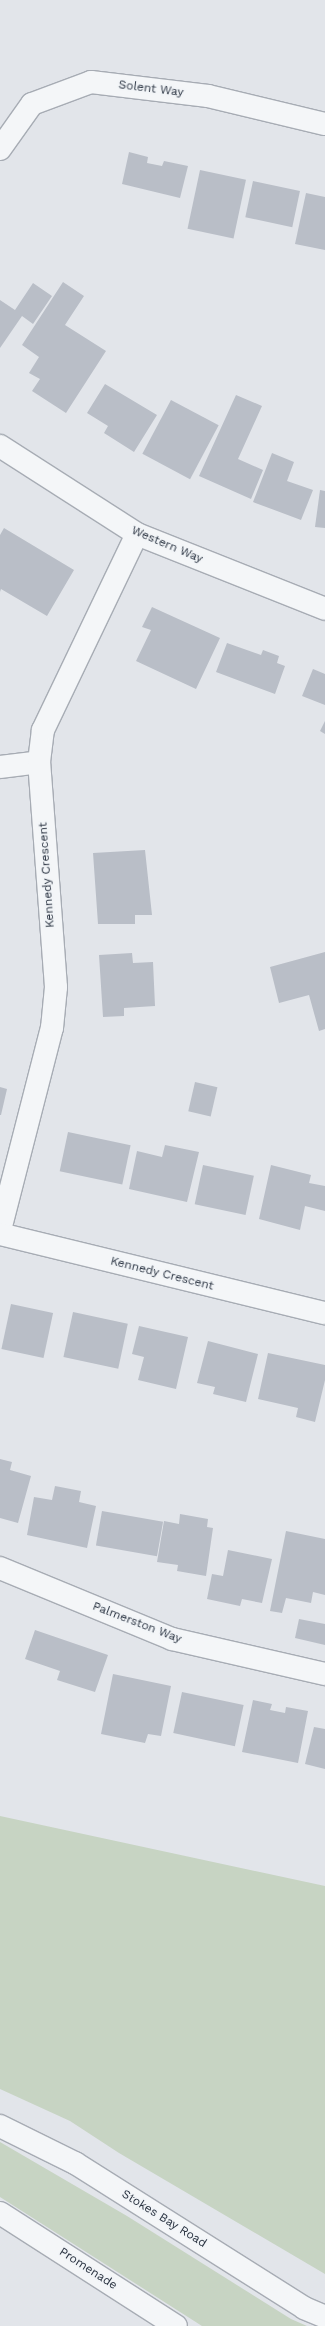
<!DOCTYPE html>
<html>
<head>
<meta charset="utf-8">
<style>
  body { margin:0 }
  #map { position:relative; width:325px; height:2326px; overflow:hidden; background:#e2e5ea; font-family:"Work Sans",sans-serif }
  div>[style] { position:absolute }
  .green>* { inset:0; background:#c7d4c3 }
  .building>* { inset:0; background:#b9bec7; transform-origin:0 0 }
  .roads { filter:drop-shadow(1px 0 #a7acb4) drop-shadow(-1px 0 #a7acb4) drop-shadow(0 1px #a7acb4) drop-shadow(0 -1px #a7acb4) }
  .minor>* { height:22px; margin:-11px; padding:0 11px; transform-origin:11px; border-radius:11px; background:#f4f6f8 }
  span { translate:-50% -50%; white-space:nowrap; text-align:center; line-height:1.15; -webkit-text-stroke:3px #f1f4f7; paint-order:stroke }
  .street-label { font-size:12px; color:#2a3341 }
</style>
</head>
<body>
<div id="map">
  <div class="green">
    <div style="clip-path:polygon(0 1816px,325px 1886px,325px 2274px,119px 2153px,70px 2121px,0 2089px)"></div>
    <div style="clip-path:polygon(0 2142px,127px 2216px,291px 2319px,307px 2326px,202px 2326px,0 2197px)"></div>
  </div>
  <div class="building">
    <div style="clip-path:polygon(129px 152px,148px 157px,147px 163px,162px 166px,164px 161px,188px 166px,180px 198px,122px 184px)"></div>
    <div style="left:200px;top:170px;width:47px;height:60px;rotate:12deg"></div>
    <div style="left:253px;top:181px;width:48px;height:37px;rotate:12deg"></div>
    <div style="clip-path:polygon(306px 193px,325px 197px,325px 250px,295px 244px)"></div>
    <div style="clip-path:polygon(63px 282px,84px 296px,65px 325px,106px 351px,66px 413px,32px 391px,40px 379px,29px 373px,39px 357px,22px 345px)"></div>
    <div style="clip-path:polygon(33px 283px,52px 296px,33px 324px,22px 316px,0 348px,0 300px,15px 310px)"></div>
    <div style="clip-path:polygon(105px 384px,157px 415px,134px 452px,104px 433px,108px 426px,87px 413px)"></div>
    <div style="clip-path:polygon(236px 395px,262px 406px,238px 459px,263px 470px,251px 499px,199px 476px)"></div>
    <div style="left:171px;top:400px;width:54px;height:61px;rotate:28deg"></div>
    <div style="clip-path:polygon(272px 453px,294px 462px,287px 481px,313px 490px,301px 520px,253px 502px)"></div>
    <div style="clip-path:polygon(320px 490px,325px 491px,325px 528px,315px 527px)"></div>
    <div style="clip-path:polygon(4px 528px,74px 570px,47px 616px,1px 589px,0 592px,0 535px)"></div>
    <div style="clip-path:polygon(152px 607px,220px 638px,196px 689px,136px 661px,151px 630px,142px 627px)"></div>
    <div style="clip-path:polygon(227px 643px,261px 655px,263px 650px,279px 656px,277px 663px,285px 666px,275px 694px,216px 672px)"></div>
    <div style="clip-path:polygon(313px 669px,325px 674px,325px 705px,302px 696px)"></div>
    <div style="clip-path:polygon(325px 721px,325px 734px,320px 731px)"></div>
    <div style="clip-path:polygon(145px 850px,152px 915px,135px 915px,135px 924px,98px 924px,93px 853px)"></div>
    <div style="clip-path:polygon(325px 952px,325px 1029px,319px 1031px,309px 995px,279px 1003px,270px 967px)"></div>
    <div style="clip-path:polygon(132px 953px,133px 963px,153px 962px,155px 1006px,124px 1008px,124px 1016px,103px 1017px,99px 955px)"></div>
    <div style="left:195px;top:1082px;width:23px;height:30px;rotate:13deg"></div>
    <div style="clip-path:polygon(0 1087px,7px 1089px,1px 1115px,0 1115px)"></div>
    <div style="left:68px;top:1132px;width:64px;height:40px;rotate:12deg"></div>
    <div style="clip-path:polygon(165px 1145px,199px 1152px,187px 1202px,129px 1189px,137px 1151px,162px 1157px)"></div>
    <div style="left:203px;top:1165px;width:52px;height:40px;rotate:12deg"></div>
    <div style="clip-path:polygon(271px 1165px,311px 1175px,309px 1183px,325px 1186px,325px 1211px,305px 1206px,300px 1230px,259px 1219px)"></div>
    <div style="left:11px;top:1304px;width:43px;height:46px;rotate:12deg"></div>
    <div style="left:73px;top:1312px;width:56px;height:46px;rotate:12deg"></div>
    <div style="clip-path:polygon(139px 1326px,188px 1337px,176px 1389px,138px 1380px,144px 1357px,132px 1354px)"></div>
    <div style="clip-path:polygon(208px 1341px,258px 1354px,246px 1402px,213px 1394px,215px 1387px,197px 1383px)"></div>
    <div style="clip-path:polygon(268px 1353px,325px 1365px,325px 1380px,315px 1422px,296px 1417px,298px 1408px,258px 1399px)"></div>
    <div style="clip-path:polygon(0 1459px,12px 1462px,10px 1470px,31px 1476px,18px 1523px,0 1518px)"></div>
    <div style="clip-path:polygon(55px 1486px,81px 1491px,79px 1502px,96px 1506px,87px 1548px,27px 1535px,34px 1497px,52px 1500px)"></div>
    <div style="left:102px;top:1511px;width:62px;height:35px;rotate:10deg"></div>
    <div style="clip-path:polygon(180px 1514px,208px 1519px,207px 1527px,213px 1528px,206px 1576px,177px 1571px,178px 1565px,157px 1562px,164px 1521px,179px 1524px)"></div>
    <div style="clip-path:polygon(286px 1531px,325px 1539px,325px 1595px,313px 1592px,311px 1603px,286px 1598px,282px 1613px,270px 1611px)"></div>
    <div style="clip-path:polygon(228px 1550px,272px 1559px,262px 1603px,242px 1599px,240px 1606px,207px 1599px,212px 1574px,223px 1576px)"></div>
    <div style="clip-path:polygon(299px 1619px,325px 1624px,325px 1645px,295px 1638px)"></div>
    <div style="clip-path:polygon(35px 1630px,108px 1655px,95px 1692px,57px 1680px,60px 1671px,25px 1659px)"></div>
    <div style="clip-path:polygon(113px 1674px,171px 1686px,161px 1736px,148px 1734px,145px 1743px,101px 1734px)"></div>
    <div style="left:182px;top:1692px;width:63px;height:42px;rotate:12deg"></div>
    <div style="clip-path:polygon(253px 1700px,272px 1704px,270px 1710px,285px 1713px,286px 1707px,308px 1711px,298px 1763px,242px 1752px)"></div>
    <div style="clip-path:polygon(314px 1727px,325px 1729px,325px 1769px,305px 1764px)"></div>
  </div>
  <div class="roads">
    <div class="minor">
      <div style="left:0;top:149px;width:55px;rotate:-54.6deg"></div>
      <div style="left:32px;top:104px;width:63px;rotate:-20.4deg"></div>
      <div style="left:91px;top:82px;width:118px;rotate:6.8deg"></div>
      <div style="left:208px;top:96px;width:120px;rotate:13.5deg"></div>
      <div style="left:0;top:446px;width:163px;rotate:32.7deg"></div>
      <div style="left:137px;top:534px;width:202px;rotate:21.7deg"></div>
      <div style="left:0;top:767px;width:39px;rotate:-7deg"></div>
      <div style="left:0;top:1230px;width:209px;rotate:-75.6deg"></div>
      <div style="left:52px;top:1028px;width:41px;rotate:-84.4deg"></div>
      <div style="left:56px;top:987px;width:226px;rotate:-94.3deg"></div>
      <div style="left:39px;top:762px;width:32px;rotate:-83deg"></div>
      <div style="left:43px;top:730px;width:217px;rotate:-64.4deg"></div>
      <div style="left:0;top:1234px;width:334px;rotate:13.7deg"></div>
      <div style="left:0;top:1568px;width:186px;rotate:22.4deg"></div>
      <div style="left:172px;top:1639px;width:157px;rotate:12.9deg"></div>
      <div style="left:0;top:2126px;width:84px;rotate:26.3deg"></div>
      <div style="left:75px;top:2163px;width:271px;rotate:32.3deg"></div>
      <div style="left:304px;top:2308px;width:23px;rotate:23deg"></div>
      <div style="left:0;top:2213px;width:209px;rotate:32.7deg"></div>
    </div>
  </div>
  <div class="street-label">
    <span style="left:151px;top:89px;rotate:7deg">Solent Way</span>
    <span style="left:167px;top:545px;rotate:23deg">Western Way</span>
    <span style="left:47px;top:875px;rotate:-94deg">Kennedy Crescent</span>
    <span style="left:162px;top:1274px;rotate:14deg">Kennedy Crescent</span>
    <span style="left:137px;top:1623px;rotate:21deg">Palmerston Way</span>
    <span style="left:164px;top:2219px;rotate:32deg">Stokes Bay Road</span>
    <span style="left:88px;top:2269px;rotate:33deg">Promenade</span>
  </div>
</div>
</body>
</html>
